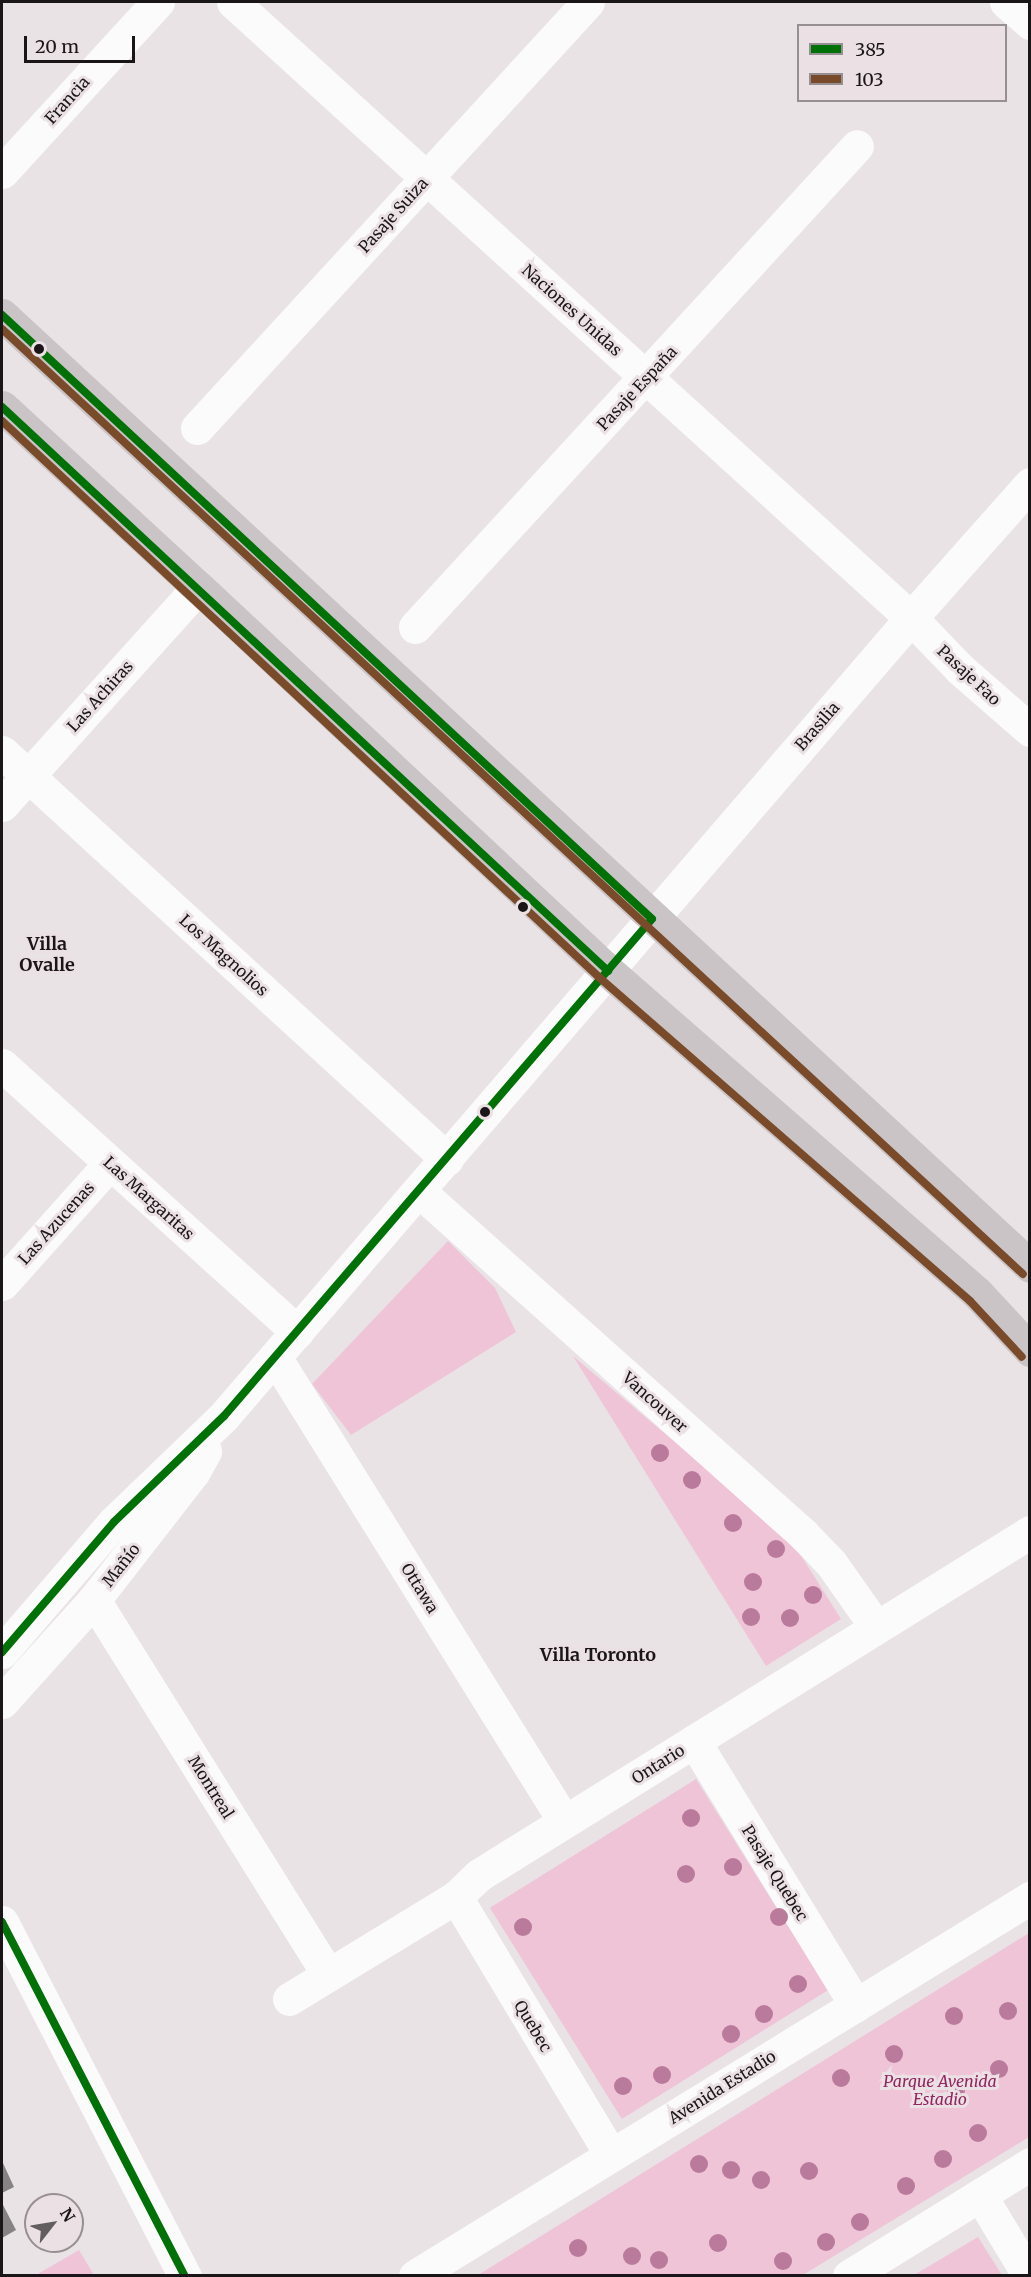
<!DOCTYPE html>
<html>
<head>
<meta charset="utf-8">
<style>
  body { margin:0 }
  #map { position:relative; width:1031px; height:2277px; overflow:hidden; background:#e9e3e6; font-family:Merriweather,serif }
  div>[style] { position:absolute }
  .green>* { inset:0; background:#f0c4d7; transform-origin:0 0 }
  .building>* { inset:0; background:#878385 }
  .minor>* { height:33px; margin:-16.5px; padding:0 16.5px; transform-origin:16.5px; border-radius:16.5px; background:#fcfbfb }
  .major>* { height:33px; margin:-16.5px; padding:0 16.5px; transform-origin:16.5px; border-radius:16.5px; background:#cac4c6 }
  .bus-1>* { height:8px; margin:-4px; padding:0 4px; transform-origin:4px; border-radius:4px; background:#007106 }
  .bus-2>* { height:8px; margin:-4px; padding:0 4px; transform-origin:4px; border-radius:4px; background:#7a4b2a }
  .trees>* { width:18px; height:18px; margin:-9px; border-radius:50%; background:#b97a9c }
  .dots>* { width:16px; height:16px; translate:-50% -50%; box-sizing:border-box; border:3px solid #ebe1e5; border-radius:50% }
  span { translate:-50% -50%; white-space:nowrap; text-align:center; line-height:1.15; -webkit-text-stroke:6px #ebe1e5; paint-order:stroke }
  .street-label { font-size:16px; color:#1a1618 }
  .park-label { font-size:16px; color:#92245f; font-style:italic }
  .neighbourhood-label { font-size:18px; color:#1a1618; font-weight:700 }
  .frame { position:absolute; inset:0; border:3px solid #1a1618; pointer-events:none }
  .legend { position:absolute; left:797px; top:24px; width:210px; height:78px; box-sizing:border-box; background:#ebe1e5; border:2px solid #979093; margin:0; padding:8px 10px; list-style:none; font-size:18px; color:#1a1618 }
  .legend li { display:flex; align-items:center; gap:12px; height:30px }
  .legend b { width:30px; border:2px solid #979093 }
  .north { position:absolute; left:24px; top:2193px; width:60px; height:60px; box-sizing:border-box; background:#ebe1e5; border:2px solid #979093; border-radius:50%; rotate:59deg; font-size:16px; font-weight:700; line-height:24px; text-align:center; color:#1a1618 }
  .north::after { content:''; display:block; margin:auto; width:21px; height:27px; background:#625e60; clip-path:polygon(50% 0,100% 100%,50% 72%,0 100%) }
  .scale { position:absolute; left:24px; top:36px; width:111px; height:27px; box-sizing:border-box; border:3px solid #1a1618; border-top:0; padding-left:8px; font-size:18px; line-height:21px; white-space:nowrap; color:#1a1618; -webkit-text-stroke:4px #ebe1e5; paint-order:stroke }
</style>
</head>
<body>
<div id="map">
  <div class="green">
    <div style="clip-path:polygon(448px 1241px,495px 1288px,516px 1332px,351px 1435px,312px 1384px)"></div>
    <div style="clip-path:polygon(573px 1356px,792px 1541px,841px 1619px,766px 1666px)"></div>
    <div style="left:696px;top:1779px;width:249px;height:243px;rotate:58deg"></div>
    <div style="clip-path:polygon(1029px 1933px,1029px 2137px,803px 2275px,478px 2275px)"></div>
    <div style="clip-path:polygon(978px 2237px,1002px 2275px,914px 2275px)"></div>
    <div style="clip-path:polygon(79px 2250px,94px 2275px,36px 2275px)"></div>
  </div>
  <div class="building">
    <div style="clip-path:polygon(2px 2161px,14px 2187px,2px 2193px)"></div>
    <div style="clip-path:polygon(2px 2203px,16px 2230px,2px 2238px)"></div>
  </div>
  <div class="minor">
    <div style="left:233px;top:2px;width:916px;rotate:42.26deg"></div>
    <div style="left:911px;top:618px;width:71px;rotate:46.1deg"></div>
    <div style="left:960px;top:669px;width:93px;rotate:41.1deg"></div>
    <div style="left:1006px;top:2px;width:32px;rotate:41deg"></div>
    <div style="left:2px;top:172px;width:231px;rotate:-47.5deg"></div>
    <div style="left:197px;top:428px;width:578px;rotate:-47.45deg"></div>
    <div style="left:415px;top:627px;width:653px;rotate:-47.42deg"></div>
    <div style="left:2px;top:752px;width:603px;rotate:42.45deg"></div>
    <div style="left:2px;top:805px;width:293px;rotate:-48deg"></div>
    <div style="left:2px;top:1065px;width:398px;rotate:42.1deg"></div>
    <div style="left:419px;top:1191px;width:515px;rotate:41.77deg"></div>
    <div style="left:803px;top:1534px;width:40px;rotate:46deg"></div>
    <div style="left:831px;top:1563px;width:78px;rotate:54.9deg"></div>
    <div style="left:2px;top:1284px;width:162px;rotate:-48.2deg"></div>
    <div style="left:275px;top:1357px;width:547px;rotate:58.08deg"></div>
    <div style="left:94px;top:1600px;width:442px;rotate:58deg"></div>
    <div style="left:2px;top:1652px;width:172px;rotate:-49.3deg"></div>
    <div style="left:114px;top:1522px;width:153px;rotate:-43.9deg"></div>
    <div style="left:224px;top:1416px;width:1053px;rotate:-49.27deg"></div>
    <div style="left:911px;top:618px;width:179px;rotate:-48.4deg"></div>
    <div style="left:2px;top:1702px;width:137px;rotate:-48deg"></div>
    <div style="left:94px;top:1600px;width:161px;rotate:-52.1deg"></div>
    <div style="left:193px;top:1473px;width:25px;rotate:-61deg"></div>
    <div style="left:694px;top:1741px;width:310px;rotate:58.5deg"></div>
    <div style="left:456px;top:1897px;width:301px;rotate:59deg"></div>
    <div style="left:2px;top:1922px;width:399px;rotate:62.7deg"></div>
    <div style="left:289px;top:1999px;width:196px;rotate:-31.4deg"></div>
    <div style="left:456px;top:1897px;width:32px;rotate:-44deg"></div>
    <div style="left:479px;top:1875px;width:649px;rotate:-31.9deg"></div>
    <div style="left:980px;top:2195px;width:95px;rotate:58.8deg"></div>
    <div style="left:415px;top:2276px;width:722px;rotate:-31.58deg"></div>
    <div style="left:849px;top:2276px;width:213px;rotate:-31.7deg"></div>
  </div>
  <div class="major">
    <div style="left:2px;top:315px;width:1400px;rotate:42.77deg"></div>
    <div style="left:2px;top:407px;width:266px;rotate:42.6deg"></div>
    <div style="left:198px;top:587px;width:562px;rotate:43.12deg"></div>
    <div style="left:608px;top:971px;width:490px;rotate:41.1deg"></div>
    <div style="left:977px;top:1293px;width:78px;rotate:47.1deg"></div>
  </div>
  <div class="bus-1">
    <div style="left:2px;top:315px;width:887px;rotate:42.9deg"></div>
    <div style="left:652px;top:919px;width:656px;rotate:130.73deg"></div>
    <div style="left:224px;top:1416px;width:153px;rotate:136.1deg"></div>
    <div style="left:114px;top:1522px;width:172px;rotate:130.7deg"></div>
    <div style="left:2px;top:407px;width:828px;rotate:42.94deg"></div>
    <div style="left:2px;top:1922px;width:399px;rotate:62.7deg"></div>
  </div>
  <div class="bus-2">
    <div style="left:2px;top:329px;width:1391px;rotate:42.79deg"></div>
    <div style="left:2px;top:421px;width:819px;rotate:42.97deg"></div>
    <div style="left:601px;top:979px;width:490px;rotate:41.1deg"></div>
    <div style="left:970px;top:1301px;width:76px;rotate:47.1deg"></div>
  </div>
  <div class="trees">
    <div style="left:660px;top:1453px"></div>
    <div style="left:692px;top:1480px"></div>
    <div style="left:733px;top:1523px"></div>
    <div style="left:776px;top:1549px"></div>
    <div style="left:753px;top:1582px"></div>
    <div style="left:813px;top:1595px"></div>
    <div style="left:751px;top:1617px"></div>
    <div style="left:790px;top:1618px"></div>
    <div style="left:691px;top:1818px"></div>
    <div style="left:733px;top:1867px"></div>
    <div style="left:686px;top:1874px"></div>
    <div style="left:779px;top:1917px"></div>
    <div style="left:523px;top:1927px"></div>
    <div style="left:798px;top:1984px"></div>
    <div style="left:1008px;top:2011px"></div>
    <div style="left:764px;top:2014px"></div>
    <div style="left:954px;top:2016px"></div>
    <div style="left:731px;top:2034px"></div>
    <div style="left:894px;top:2054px"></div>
    <div style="left:999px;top:2069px"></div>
    <div style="left:662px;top:2075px"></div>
    <div style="left:841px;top:2078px"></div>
    <div style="left:623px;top:2086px"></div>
    <div style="left:956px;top:2090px"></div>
    <div style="left:978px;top:2133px"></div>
    <div style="left:943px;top:2159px"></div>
    <div style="left:699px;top:2164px"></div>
    <div style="left:731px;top:2170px"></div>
    <div style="left:809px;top:2171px"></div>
    <div style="left:761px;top:2180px"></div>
    <div style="left:906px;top:2186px"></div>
    <div style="left:860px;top:2222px"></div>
    <div style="left:826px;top:2242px"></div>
    <div style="left:718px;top:2243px"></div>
    <div style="left:578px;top:2248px"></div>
    <div style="left:632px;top:2256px"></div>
    <div style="left:659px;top:2260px"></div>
    <div style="left:783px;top:2261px"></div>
  </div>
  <div class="dots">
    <div style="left:39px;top:349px;background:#1a1618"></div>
    <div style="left:523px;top:907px;background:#1a1618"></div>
    <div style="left:485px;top:1112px;background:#1a1618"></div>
  </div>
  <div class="street-label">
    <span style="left:67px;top:100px;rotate:-48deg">Francia</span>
    <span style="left:393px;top:215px;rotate:-48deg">Pasaje Suiza</span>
    <span style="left:572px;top:310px;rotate:42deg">Naciones Unidas</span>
    <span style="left:637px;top:388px;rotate:-47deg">Pasaje España</span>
    <span style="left:969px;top:675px;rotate:43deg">Pasaje Fao</span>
    <span style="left:100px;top:696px;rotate:-48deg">Las Achiras</span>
    <span style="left:817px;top:726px;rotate:-49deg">Brasilia</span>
    <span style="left:224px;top:955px;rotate:42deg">Los Magnolios</span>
    <span style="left:149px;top:1198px;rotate:42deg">Las Margaritas</span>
    <span style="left:56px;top:1223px;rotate:-48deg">Las Azucenas</span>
    <span style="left:655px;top:1402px;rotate:42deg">Vancouver</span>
    <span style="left:121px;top:1565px;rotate:-52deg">Mañío</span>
    <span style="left:420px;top:1588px;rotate:58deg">Ottawa</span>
    <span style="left:658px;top:1764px;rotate:-32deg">Ontario</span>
    <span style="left:211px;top:1787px;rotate:58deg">Montreal</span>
    <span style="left:775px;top:1873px;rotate:58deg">Pasaje Quebec</span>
    <span style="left:533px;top:2026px;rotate:59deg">Quebec</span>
    <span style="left:722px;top:2087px;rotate:-32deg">Avenida Estadio</span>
  </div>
  <div class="park-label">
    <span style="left:940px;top:2090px">Parque Avenida<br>Estadio</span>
  </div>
  <div class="neighbourhood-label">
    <span style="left:47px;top:955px">Villa<br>Ovalle</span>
    <span style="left:598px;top:1655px">Villa Toronto</span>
  </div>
  <div class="frame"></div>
  <ul class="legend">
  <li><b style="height:8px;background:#007106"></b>385</li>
  <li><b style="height:8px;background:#7a4b2a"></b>103</li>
  </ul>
  <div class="north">N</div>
  <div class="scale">20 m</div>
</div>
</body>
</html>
